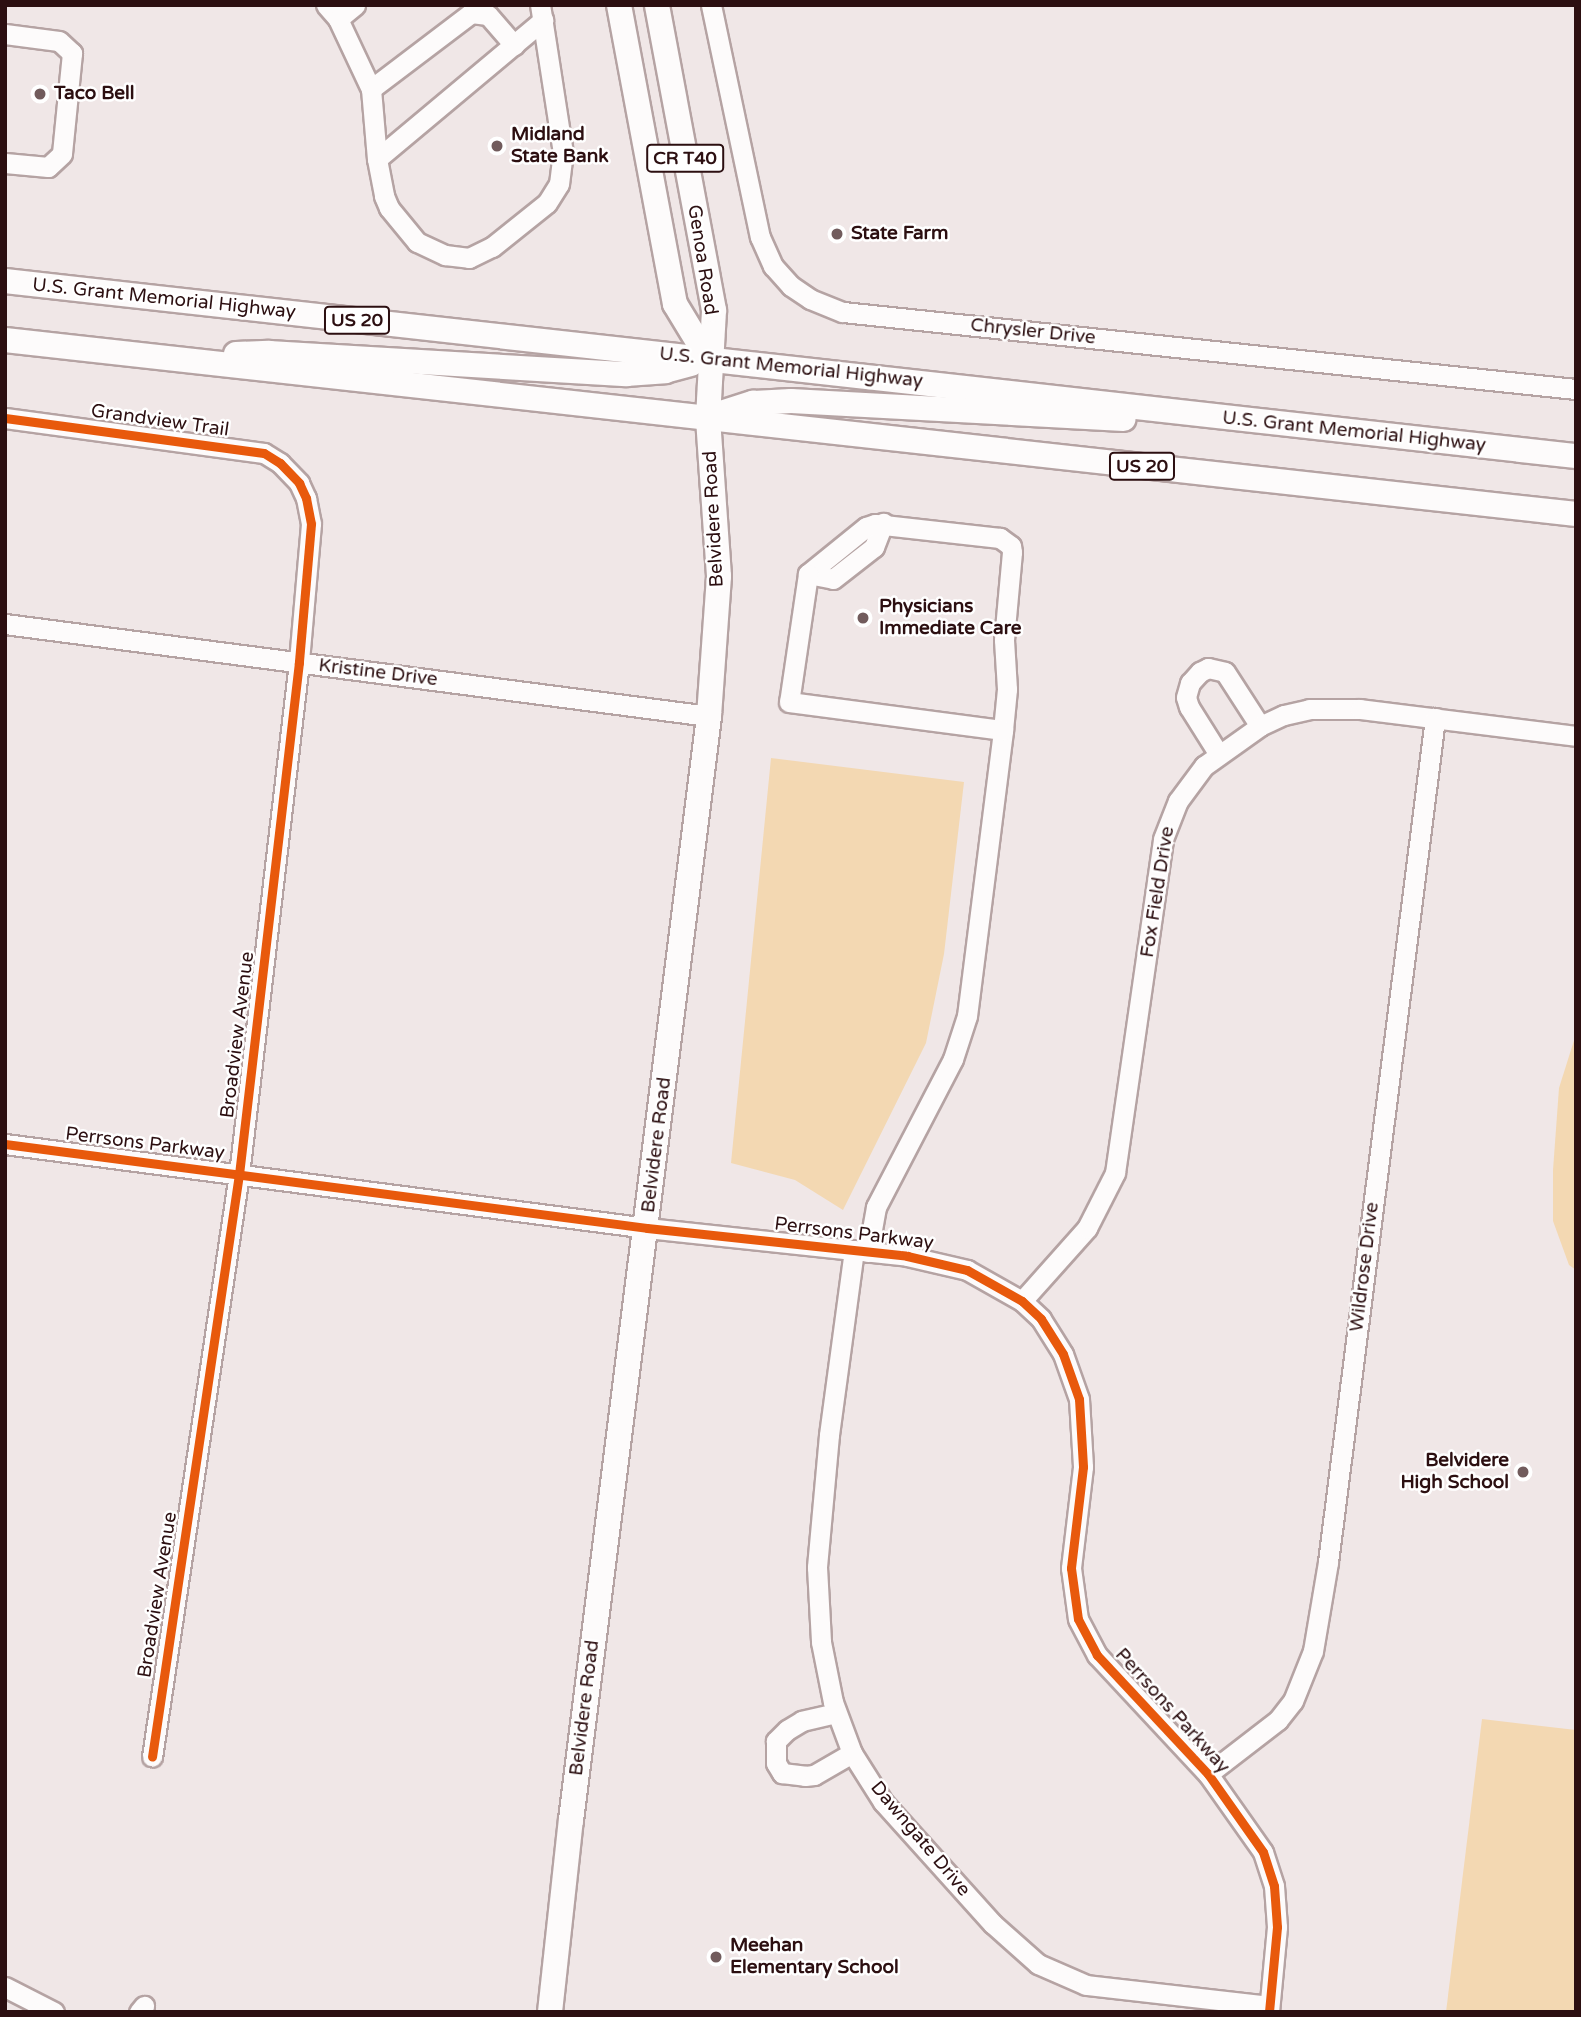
<!DOCTYPE html>
<html>
<head>
<meta charset="utf-8">
<style>
  body { margin:0 }
  #map { position:relative; width:1581px; height:2017px; overflow:hidden; background:#f0e7e7; font-family:"Varela Round",sans-serif }
  div>[style] { position:absolute }
  .green>* { inset:0; background:#f3d8b2 }
  .roads { filter:drop-shadow(2px 0 #b5a3a3) drop-shadow(-2px 0 #b5a3a3) drop-shadow(0 2px #b5a3a3) drop-shadow(0 -2px #b5a3a3) }
  .minor>* { height:19px; margin:-9.5px; padding:0 9.5px; transform-origin:9.5px; border-radius:9.5px; background:#fdfbfb }
  .major>* { height:24px; margin:-12px; padding:0 12px; transform-origin:12px; border-radius:12px; background:#fdfbfb }
  .cycleway>* { height:9px; margin:-4.5px; padding:0 4.5px; transform-origin:4.5px; border-radius:4.5px; background:#e8590c }
  .dots>* { width:19px; height:19px; translate:-50% -50%; box-sizing:border-box; border:4px solid #fff; border-radius:50% }
  span { translate:-50% -50%; white-space:nowrap; text-align:center; line-height:1.15; -webkit-text-stroke:5px #fff; paint-order:stroke }
  .shield-label span { padding:2px 5px; background:#fff; border:2px solid; border-radius:5px; -webkit-text-stroke-width:0 }
  .shield-label { font-size:18px; color:#2c0f11; font-weight:700 }
  .poi-label { font-size:19px; color:#2c0f11; font-weight:700 }
  .left { translate:0 -50%; text-align:left }
  .right { translate:-100% -50%; text-align:right }
  .street-label { font-size:19px; color:#2c0f11 }
  .frame { position:absolute; inset:0; border:7px solid #2c0f11; pointer-events:none }
</style>
</head>
<body>
<div id="map">
  <div class="green">
    <div style="clip-path:polygon(771px 758px,964px 782px,944px 954px,926px 1043px,843px 1210px,795px 1180px,731px 1163px)"></div>
    <div style="clip-path:polygon(1576px 1034px,1576px 1270px,1569px 1265px,1553px 1221px,1553px 1170px,1559px 1088px)"></div>
    <div style="clip-path:polygon(1482px 1719px,1576px 1730px,1576px 2012px,1446px 2012px)"></div>
  </div>
  <div class="roads">
    <div class="minor">
      <div style="left:326px;top:5px;width:18px;rotate:49deg"></div>
      <div style="left:338px;top:19px;width:77px;rotate:64.8deg"></div>
      <div style="left:371px;top:89px;width:70px;rotate:85.1deg"></div>
      <div style="left:377px;top:159px;width:38px;rotate:79deg"></div>
      <div style="left:384px;top:196px;width:13px;rotate:67deg"></div>
      <div style="left:389px;top:208px;width:44px;rotate:50.5deg"></div>
      <div style="left:417px;top:242px;width:31px;rotate:25deg"></div>
      <div style="left:445px;top:255px;width:24px;rotate:7deg"></div>
      <div style="left:469px;top:258px;width:25px;rotate:-26deg"></div>
      <div style="left:492px;top:247px;width:70px;rotate:-38.7deg"></div>
      <div style="left:547px;top:203px;width:22px;rotate:-58deg"></div>
      <div style="left:559px;top:184px;width:31px;rotate:-83deg"></div>
      <div style="left:563px;top:153px;width:150px;rotate:-98.8deg"></div>
      <div style="left:711px;top:5px;width:237px;rotate:78.1deg"></div>
      <div style="left:760px;top:237px;width:32px;rotate:66deg"></div>
      <div style="left:773px;top:266px;width:27px;rotate:48deg"></div>
      <div style="left:791px;top:286px;width:23px;rotate:34deg"></div>
      <div style="left:810px;top:299px;width:35px;rotate:22deg"></div>
      <div style="left:843px;top:312px;width:737px;rotate:6deg"></div>
      <div style="left:338px;top:19px;width:22px;rotate:-39deg"></div>
      <div style="left:5px;top:34px;width:54px;rotate:7.4deg"></div>
      <div style="left:59px;top:41px;width:18px;rotate:43deg"></div>
      <div style="left:72px;top:53px;width:101px;rotate:95.7deg"></div>
      <div style="left:62px;top:154px;width:19px;rotate:137deg"></div>
      <div style="left:48px;top:167px;width:43px;rotate:-174.7deg"></div>
      <div style="left:371px;top:89px;width:126px;rotate:-37.2deg"></div>
      <div style="left:471px;top:13px;width:17px;rotate:7deg"></div>
      <div style="left:488px;top:15px;width:40px;rotate:49deg"></div>
      <div style="left:377px;top:159px;width:217px;rotate:-39.9deg"></div>
      <div style="left:5px;top:418px;width:261px;rotate:7.7deg"></div>
      <div style="left:264px;top:453px;width:19px;rotate:32deg"></div>
      <div style="left:280px;top:463px;width:28px;rotate:46deg"></div>
      <div style="left:299px;top:483px;width:17px;rotate:65deg"></div>
      <div style="left:306px;top:498px;width:26px;rotate:79deg"></div>
      <div style="left:311px;top:524px;width:139px;rotate:95deg"></div>
      <div style="left:299px;top:662px;width:516px;rotate:96.68deg"></div>
      <div style="left:239px;top:1174px;width:589px;rotate:98.49deg"></div>
      <div style="left:808px;top:574px;width:25px;rotate:11deg"></div>
      <div style="left:833px;top:579px;width:52px;rotate:-38deg"></div>
      <div style="left:874px;top:547px;width:26px;rotate:-69deg"></div>
      <div style="left:5px;top:624px;width:710px;rotate:7.45deg"></div>
      <div style="left:1218px;top:753px;width:54px;rotate:-122.2deg"></div>
      <div style="left:1189px;top:707px;width:10px;rotate:-107deg"></div>
      <div style="left:1186px;top:697px;width:15px;rotate:-74deg"></div>
      <div style="left:1190px;top:683px;width:15px;rotate:-48deg"></div>
      <div style="left:1200px;top:672px;width:9px;rotate:-27deg"></div>
      <div style="left:1208px;top:668px;width:17px;rotate:13deg"></div>
      <div style="left:1225px;top:672px;width:64px;rotate:57.1deg"></div>
      <div style="left:5px;top:1144px;width:647px;rotate:7.45deg"></div>
      <div style="left:647px;top:1228px;width:262px;rotate:6.1deg"></div>
      <div style="left:907px;top:1256px;width:62px;rotate:13.1deg"></div>
      <div style="left:967px;top:1270px;width:63px;rotate:29.4deg"></div>
      <div style="left:1022px;top:1301px;width:26px;rotate:43deg"></div>
      <div style="left:1041px;top:1319px;width:41px;rotate:57.8deg"></div>
      <div style="left:1063px;top:1354px;width:48px;rotate:70.4deg"></div>
      <div style="left:1079px;top:1399px;width:68px;rotate:86.6deg"></div>
      <div style="left:1083px;top:1467px;width:102px;rotate:96.8deg"></div>
      <div style="left:1071px;top:1568px;width:51px;rotate:82.2deg"></div>
      <div style="left:1078px;top:1619px;width:41px;rotate:62.2deg"></div>
      <div style="left:1097px;top:1655px;width:163px;rotate:47deg"></div>
      <div style="left:1208px;top:1774px;width:95px;rotate:54.8deg"></div>
      <div style="left:1263px;top:1852px;width:36px;rotate:72deg"></div>
      <div style="left:1274px;top:1886px;width:41px;rotate:85.8deg"></div>
      <div style="left:1277px;top:1927px;width:85px;rotate:95.4deg"></div>
      <div style="left:854px;top:1250px;width:187px;rotate:97.7deg"></div>
      <div style="left:829px;top:1435px;width:133px;rotate:95.2deg"></div>
      <div style="left:817px;top:1567px;width:75px;rotate:86.9deg"></div>
      <div style="left:821px;top:1642px;width:61px;rotate:78.7deg"></div>
      <div style="left:833px;top:1702px;width:54px;rotate:69.6deg"></div>
      <div style="left:852px;top:1753px;width:58px;rotate:57.7deg"></div>
      <div style="left:883px;top:1802px;width:164px;rotate:48deg"></div>
      <div style="left:993px;top:1924px;width:60px;rotate:41.6deg"></div>
      <div style="left:1038px;top:1964px;width:52px;rotate:23.6deg"></div>
      <div style="left:1086px;top:1985px;width:184px;rotate:6.5deg"></div>
      <div style="left:868px;top:1252px;width:46px;rotate:-79.9deg"></div>
      <div style="left:876px;top:1207px;width:167px;rotate:-62.5deg"></div>
      <div style="left:953px;top:1059px;width:45px;rotate:-72deg"></div>
      <div style="left:967px;top:1016px;width:288px;rotate:-82.8deg"></div>
      <div style="left:1003px;top:730px;width:41px;rotate:-84.4deg"></div>
      <div style="left:1007px;top:689px;width:49px;rotate:-93.5deg"></div>
      <div style="left:1004px;top:640px;width:88px;rotate:-84.8deg"></div>
      <div style="left:1012px;top:552px;width:6px;rotate:-99deg"></div>
      <div style="left:1011px;top:546px;width:14px;rotate:-144deg"></div>
      <div style="left:1000px;top:538px;width:126px;rotate:-173.6deg"></div>
      <div style="left:875px;top:524px;width:9px;rotate:162deg"></div>
      <div style="left:866px;top:527px;width:75px;rotate:141deg"></div>
      <div style="left:808px;top:574px;width:129px;rotate:98.4deg"></div>
      <div style="left:789px;top:702px;width:216px;rotate:7.5deg"></div>
      <div style="left:1022px;top:1301px;width:98px;rotate:-48.3deg"></div>
      <div style="left:1087px;top:1228px;width:62px;rotate:-63deg"></div>
      <div style="left:1115px;top:1173px;width:337px;rotate:-81.8deg"></div>
      <div style="left:1163px;top:839px;width:41px;rotate:-68.5deg"></div>
      <div style="left:1178px;top:801px;width:44px;rotate:-53.4deg"></div>
      <div style="left:1204px;top:766px;width:69px;rotate:-35.5deg"></div>
      <div style="left:1260px;top:726px;width:26px;rotate:-25deg"></div>
      <div style="left:1284px;top:715px;width:26px;rotate:-13deg"></div>
      <div style="left:1309px;top:709px;width:51px"></div>
      <div style="left:1360px;top:709px;width:218px;rotate:7.1deg"></div>
      <div style="left:836px;top:1713px;width:35px;rotate:167deg"></div>
      <div style="left:802px;top:1721px;width:17px;rotate:149deg"></div>
      <div style="left:787px;top:1730px;width:16px;rotate:135deg"></div>
      <div style="left:776px;top:1741px;width:22px;rotate:90deg"></div>
      <div style="left:776px;top:1763px;width:12px;rotate:59deg"></div>
      <div style="left:782px;top:1773px;width:23px;rotate:7deg"></div>
      <div style="left:805px;top:1776px;width:9px;rotate:-6deg"></div>
      <div style="left:814px;top:1775px;width:44px;rotate:-30.1deg"></div>
      <div style="left:1208px;top:1774px;width:88px;rotate:-37.6deg"></div>
      <div style="left:1278px;top:1720px;width:24px;rotate:-52deg"></div>
      <div style="left:1293px;top:1701px;width:54px;rotate:-68.2deg"></div>
      <div style="left:1313px;top:1651px;width:90px;rotate:-80.4deg"></div>
      <div style="left:1328px;top:1562px;width:851px;rotate:-82.77deg"></div>
      <div style="left:5px;top:1987px;width:55px;rotate:27deg"></div>
      <div style="left:139px;top:2012px;width:8px;rotate:-50deg"></div>
    </div>
    <div class="major">
      <div style="left:619px;top:5px;width:304px;rotate:79.4deg"></div>
      <div style="left:675px;top:304px;width:66px;rotate:58.7deg"></div>
      <div style="left:5px;top:281px;width:1581px;rotate:6.36deg"></div>
      <div style="left:5px;top:340px;width:1581px;rotate:6.32deg"></div>
      <div style="left:236px;top:354px;width:33px;rotate:-2deg"></div>
      <div style="left:269px;top:353px;width:358px;rotate:3.4deg"></div>
      <div style="left:626px;top:374px;width:39px;rotate:-4deg"></div>
      <div style="left:665px;top:371px;width:27px;rotate:-15deg"></div>
      <div style="left:715px;top:415px;width:40px;rotate:-18deg"></div>
      <div style="left:753px;top:403px;width:38px;rotate:-3deg"></div>
      <div style="left:791px;top:401px;width:333px;rotate:3.1deg"></div>
      <div style="left:550px;top:2012px;width:193px;rotate:-83.8deg"></div>
      <div style="left:571px;top:1820px;width:1113px;rotate:-82.87deg"></div>
      <div style="left:709px;top:716px;width:140px;rotate:-85.9deg"></div>
      <div style="left:719px;top:576px;width:158px;rotate:-94deg"></div>
      <div style="left:708px;top:418px;width:108px;rotate:-86.8deg"></div>
      <div style="left:714px;top:310px;width:310px;rotate:-100.6deg"></div>
    </div>
  </div>
  <div class="cycleway">
    <div style="left:5px;top:418px;width:261px;rotate:7.7deg"></div>
    <div style="left:264px;top:453px;width:19px;rotate:32deg"></div>
    <div style="left:280px;top:463px;width:28px;rotate:46deg"></div>
    <div style="left:299px;top:483px;width:17px;rotate:65deg"></div>
    <div style="left:306px;top:498px;width:26px;rotate:79deg"></div>
    <div style="left:311px;top:524px;width:139px;rotate:95deg"></div>
    <div style="left:299px;top:662px;width:516px;rotate:96.68deg"></div>
    <div style="left:239px;top:1174px;width:589px;rotate:98.49deg"></div>
    <div style="left:5px;top:1144px;width:647px;rotate:7.45deg"></div>
    <div style="left:647px;top:1228px;width:262px;rotate:6.1deg"></div>
    <div style="left:907px;top:1256px;width:62px;rotate:13.1deg"></div>
    <div style="left:967px;top:1270px;width:63px;rotate:29.4deg"></div>
    <div style="left:1022px;top:1301px;width:26px;rotate:43deg"></div>
    <div style="left:1041px;top:1319px;width:41px;rotate:57.8deg"></div>
    <div style="left:1063px;top:1354px;width:48px;rotate:70.4deg"></div>
    <div style="left:1079px;top:1399px;width:68px;rotate:86.6deg"></div>
    <div style="left:1083px;top:1467px;width:102px;rotate:96.8deg"></div>
    <div style="left:1071px;top:1568px;width:51px;rotate:82.2deg"></div>
    <div style="left:1078px;top:1619px;width:41px;rotate:62.2deg"></div>
    <div style="left:1097px;top:1655px;width:163px;rotate:47deg"></div>
    <div style="left:1208px;top:1774px;width:95px;rotate:54.8deg"></div>
    <div style="left:1263px;top:1852px;width:36px;rotate:72deg"></div>
    <div style="left:1274px;top:1886px;width:41px;rotate:85.8deg"></div>
    <div style="left:1277px;top:1927px;width:85px;rotate:95.4deg"></div>
  </div>
  <div class="dots">
    <div style="left:40px;top:94px;background:#715b5c"></div>
    <div style="left:497px;top:146px;background:#715b5c"></div>
    <div style="left:837px;top:234px;background:#715b5c"></div>
    <div style="left:863px;top:618px;background:#715b5c"></div>
    <div style="left:1523px;top:1472px;background:#715b5c"></div>
    <div style="left:716px;top:1957px;background:#715b5c"></div>
  </div>
  <div class="shield-label">
    <span style="left:685px;top:158px">CR T40</span>
    <span style="left:357px;top:320px">US 20</span>
    <span style="left:1142px;top:466px">US 20</span>
  </div>
  <div class="poi-label">
    <span class="left" style="left:54px;top:94px">Taco Bell</span>
    <span class="left" style="left:511px;top:146px">Midland<br>State Bank</span>
    <span class="left" style="left:851px;top:234px">State Farm</span>
    <span class="left" style="left:879px;top:618px">Physicians<br>Immediate Care</span>
    <span class="right" style="left:1509px;top:1472px">Belvidere<br>High School</span>
    <span class="left" style="left:730px;top:1957px">Meehan<br>Elementary School</span>
  </div>
  <div class="street-label">
    <span style="left:702px;top:260px;rotate:81deg">Genoa Road</span>
    <span style="left:164px;top:299px;rotate:6deg">U.S. Grant Memorial Highway</span>
    <span style="left:1033px;top:332px;rotate:6deg">Chrysler Drive</span>
    <span style="left:791px;top:368px;rotate:6deg">U.S. Grant Memorial Highway</span>
    <span style="left:160px;top:421px;rotate:8deg">Grandview Trail</span>
    <span style="left:1354px;top:432px;rotate:6deg">U.S. Grant Memorial Highway</span>
    <span style="left:714px;top:519px;rotate:-93deg">Belvidere Road</span>
    <span style="left:378px;top:673px;rotate:7deg">Kristine Drive</span>
    <span style="left:1158px;top:892px;rotate:-81deg">Fox Field Drive</span>
    <span style="left:238px;top:1035px;rotate:-83deg">Broadview Avenue</span>
    <span style="left:145px;top:1144px;rotate:7deg">Perrsons Parkway</span>
    <span style="left:657px;top:1145px;rotate:-83deg">Belvidere Road</span>
    <span style="left:854px;top:1234px;rotate:7deg">Perrsons Parkway</span>
    <span style="left:1365px;top:1267px;rotate:-83deg">Wildrose Drive</span>
    <span style="left:158px;top:1595px;rotate:-81deg">Broadview Avenue</span>
    <span style="left:585px;top:1708px;rotate:-83deg">Belvidere Road</span>
    <span style="left:1172px;top:1711px;rotate:48deg">Perrsons Parkway</span>
    <span style="left:920px;top:1839px;rotate:50deg">Dawngate Drive</span>
  </div>
  <div class="frame"></div>
</div>
</body>
</html>
